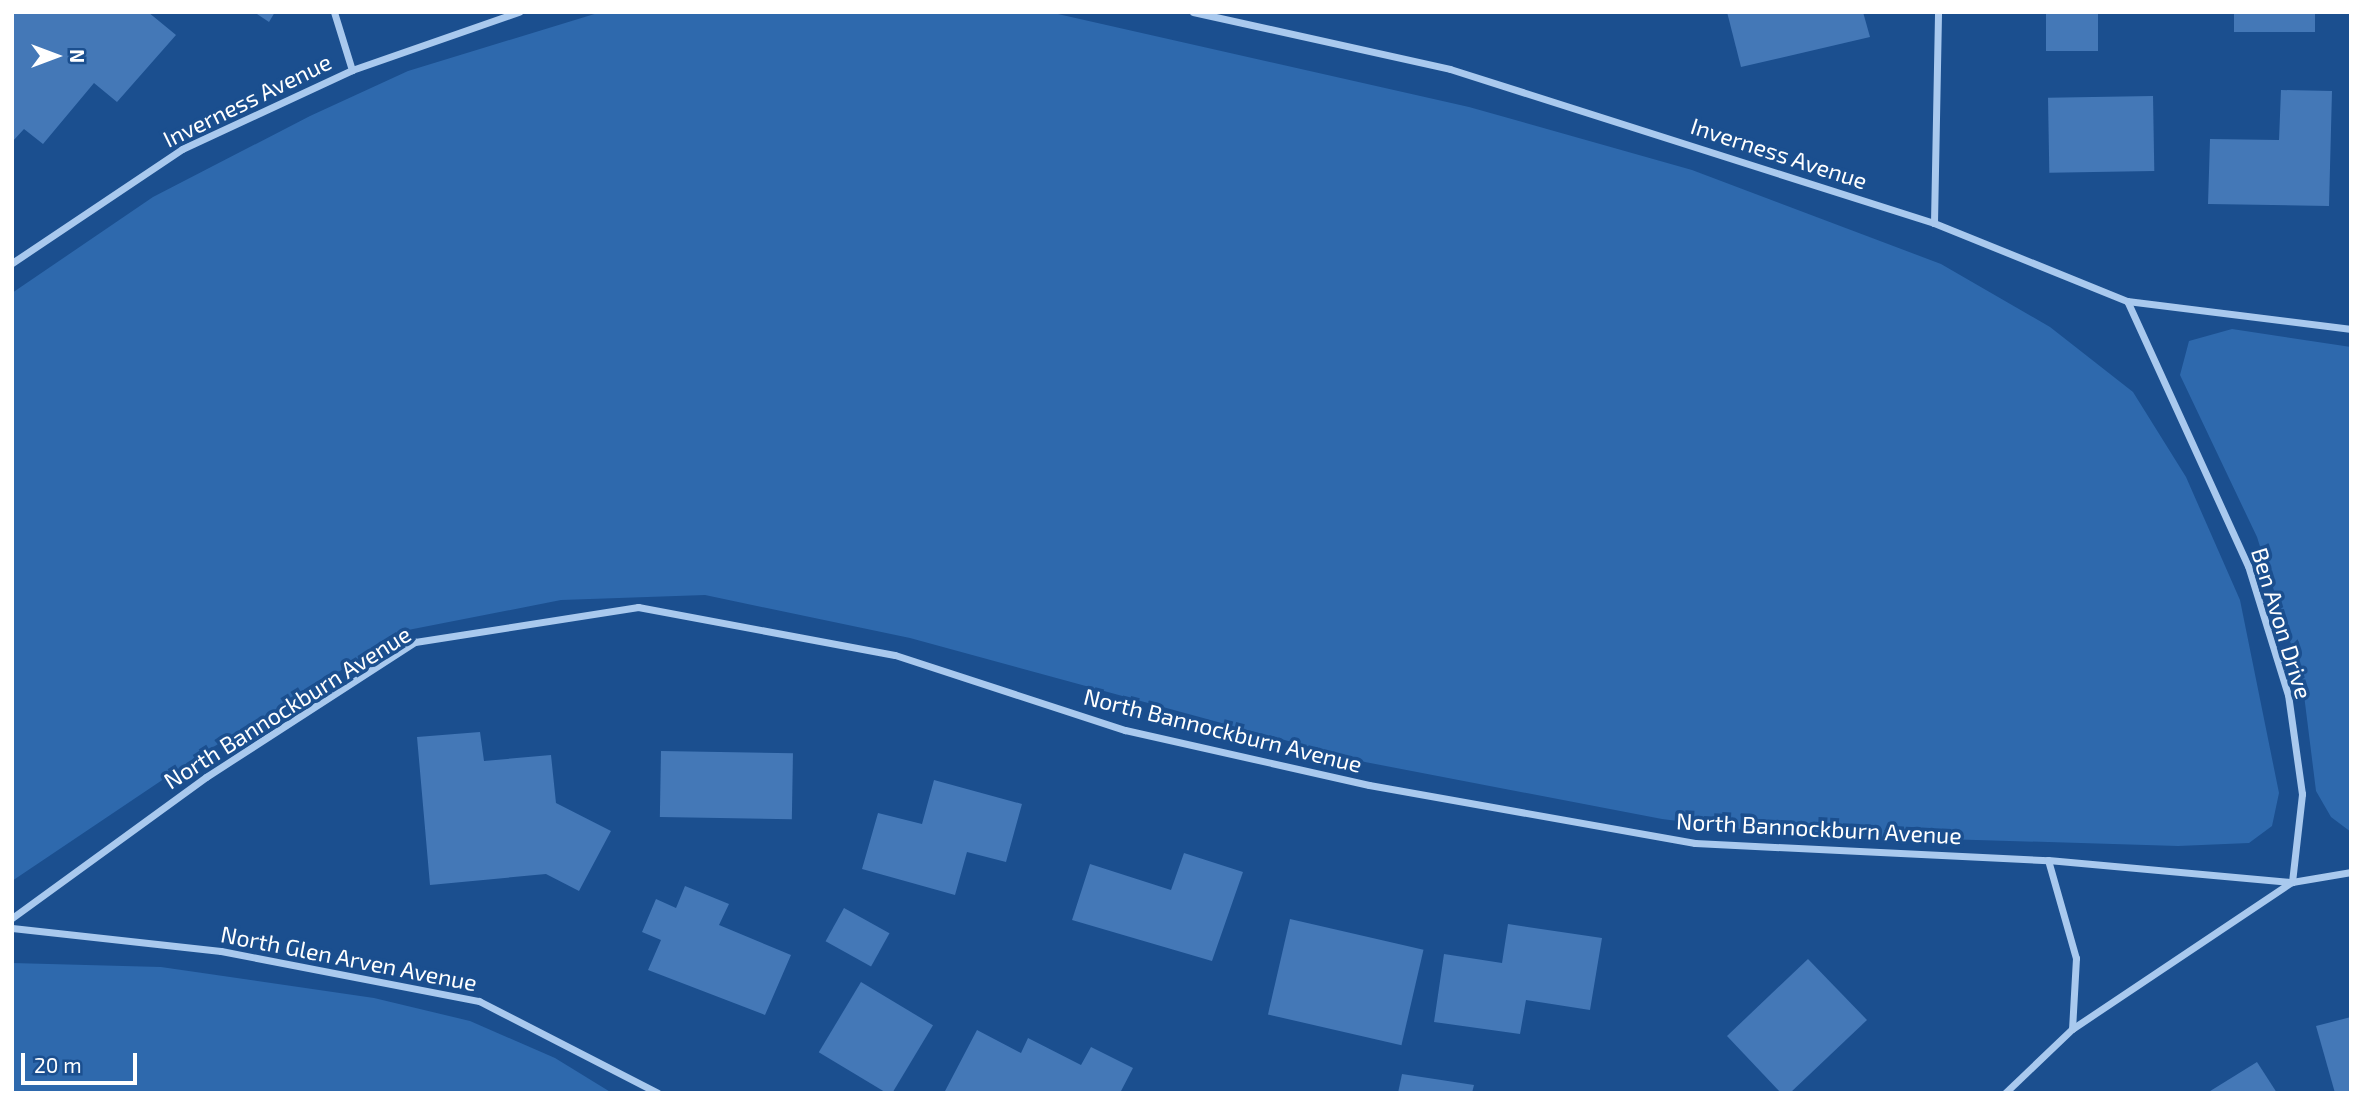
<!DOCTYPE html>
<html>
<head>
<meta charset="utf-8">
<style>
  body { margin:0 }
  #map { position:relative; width:2363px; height:1105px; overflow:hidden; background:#1b4f8f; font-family:"Exo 2",sans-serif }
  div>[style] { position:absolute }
  .green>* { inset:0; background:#2e69ad }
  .building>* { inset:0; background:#4478b7; transform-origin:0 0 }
  .minor>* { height:7px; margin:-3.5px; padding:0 3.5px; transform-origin:3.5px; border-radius:3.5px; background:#a9c9ee }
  span { translate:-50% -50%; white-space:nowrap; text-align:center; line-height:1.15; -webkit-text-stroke:7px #1b4f8f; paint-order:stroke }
  .street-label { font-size:23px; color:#fff }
  .frame { position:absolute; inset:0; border:14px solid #fff; pointer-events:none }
  .north { position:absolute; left:21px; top:21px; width:70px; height:70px; -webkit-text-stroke:5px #1b4f8f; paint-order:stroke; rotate:90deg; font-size:19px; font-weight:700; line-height:28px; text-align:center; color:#fff }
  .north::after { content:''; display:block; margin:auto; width:24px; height:32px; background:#fff; clip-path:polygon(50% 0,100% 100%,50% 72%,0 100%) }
  .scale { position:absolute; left:21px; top:1053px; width:116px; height:32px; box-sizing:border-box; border:4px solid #fff; border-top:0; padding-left:9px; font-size:21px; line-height:24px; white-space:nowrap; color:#fff; -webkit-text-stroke:5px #1b4f8f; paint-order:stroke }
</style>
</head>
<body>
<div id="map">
  <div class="green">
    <div style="clip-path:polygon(601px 12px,1049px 12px,1469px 107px,1692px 170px,1941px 264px,2050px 327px,2133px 392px,2186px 477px,2240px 600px,2279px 793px,2272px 826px,2249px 843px,2178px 846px,1779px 834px,1662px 819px,1365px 762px,910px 638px,705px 595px,561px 600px,408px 630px,195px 758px,12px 881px,12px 293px,153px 197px,310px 116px,408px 71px)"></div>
    <div style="clip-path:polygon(2232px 329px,2351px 347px,2351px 832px,2331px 817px,2316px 791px,2302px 679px,2257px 537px,2180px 375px,2189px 341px)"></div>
    <div style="clip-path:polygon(12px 963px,161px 967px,374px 998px,470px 1021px,555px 1058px,612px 1093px,12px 1093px)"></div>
  </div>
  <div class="building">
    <div style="clip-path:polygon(12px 12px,148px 12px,176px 35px,117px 102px,94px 83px,43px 144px,24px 129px,12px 142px)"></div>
    <div style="clip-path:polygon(254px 12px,275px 12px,269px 22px)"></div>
    <div style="clip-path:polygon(1727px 12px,1863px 12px,1870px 37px,1741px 67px)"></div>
    <div style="left:2046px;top:12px;width:52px;height:39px"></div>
    <div style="left:2234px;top:12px;width:81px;height:20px"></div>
    <div style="clip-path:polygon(2281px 90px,2332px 91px,2329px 206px,2208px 204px,2210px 139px,2279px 140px)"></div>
    <div style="left:2153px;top:96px;width:75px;height:105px;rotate:89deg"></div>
    <div style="clip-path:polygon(480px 732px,484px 761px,551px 755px,556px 803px,611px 831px,579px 891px,546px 874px,430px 885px,417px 737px)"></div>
    <div style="left:661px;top:751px;width:132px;height:66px;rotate:1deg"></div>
    <div style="clip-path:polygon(934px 780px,1022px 804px,1006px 862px,967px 852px,955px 895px,862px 869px,878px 813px,922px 824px)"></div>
    <div style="clip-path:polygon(1184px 853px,1243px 872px,1212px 961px,1072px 920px,1090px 864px,1171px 890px)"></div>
    <div style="clip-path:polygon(685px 886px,729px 904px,719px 925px,791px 955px,765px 1015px,648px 970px,661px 940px,642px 932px,656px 899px,676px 908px)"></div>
    <div style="left:844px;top:908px;width:52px;height:38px;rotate:29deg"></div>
    <div style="left:1290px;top:919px;width:137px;height:98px;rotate:13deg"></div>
    <div style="clip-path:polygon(1508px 924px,1602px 938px,1590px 1010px,1526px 1000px,1520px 1034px,1434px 1022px,1444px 954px,1502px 963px)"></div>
    <div style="clip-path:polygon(1808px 959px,1867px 1020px,1790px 1093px,1781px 1093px,1727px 1036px)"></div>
    <div style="left:861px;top:982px;width:84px;height:82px;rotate:31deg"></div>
    <div style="clip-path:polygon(2351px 1017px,2351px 1093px,2335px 1093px,2316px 1026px)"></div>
    <div style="clip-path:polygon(977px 1030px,1021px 1053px,1028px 1038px,1081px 1065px,1091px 1047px,1133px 1068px,1120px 1093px,944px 1093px)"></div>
    <div style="clip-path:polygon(2257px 1062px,2277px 1093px,2207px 1093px)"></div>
    <div style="clip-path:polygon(1402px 1074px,1474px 1085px,1472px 1093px,1398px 1093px)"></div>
  </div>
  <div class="minor">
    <div style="left:334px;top:12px;width:61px;rotate:72.8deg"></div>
    <div style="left:1193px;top:12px;width:263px;rotate:12.5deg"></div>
    <div style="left:1450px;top:69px;width:508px;rotate:17.65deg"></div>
    <div style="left:1934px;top:223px;width:208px;rotate:22deg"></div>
    <div style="left:2127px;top:301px;width:226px;rotate:7.1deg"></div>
    <div style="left:1934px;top:223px;width:211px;rotate:-88.9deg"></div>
    <div style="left:12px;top:263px;width:205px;rotate:-33.8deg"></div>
    <div style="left:182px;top:149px;width:187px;rotate:-24.9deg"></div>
    <div style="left:352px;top:70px;width:177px;rotate:-19.2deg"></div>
    <div style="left:2048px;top:860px;width:102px;rotate:74.1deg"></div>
    <div style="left:2076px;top:958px;width:71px;rotate:93.2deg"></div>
    <div style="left:12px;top:918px;width:240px;rotate:-36deg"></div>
    <div style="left:206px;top:777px;width:249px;rotate:-32.9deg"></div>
    <div style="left:415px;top:642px;width:226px;rotate:-8.9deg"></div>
    <div style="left:638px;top:607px;width:261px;rotate:10.6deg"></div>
    <div style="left:895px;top:655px;width:242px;rotate:18.1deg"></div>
    <div style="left:1125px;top:730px;width:250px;rotate:12.7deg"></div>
    <div style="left:1369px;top:785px;width:331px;rotate:10.1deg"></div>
    <div style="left:1695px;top:843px;width:353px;rotate:2.8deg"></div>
    <div style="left:2048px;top:860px;width:245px;rotate:5.2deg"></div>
    <div style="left:2292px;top:882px;width:60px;rotate:-9.6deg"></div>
    <div style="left:12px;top:928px;width:210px;rotate:6.3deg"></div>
    <div style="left:221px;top:951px;width:263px;rotate:11deg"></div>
    <div style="left:479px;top:1001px;width:201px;rotate:27.2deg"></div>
    <div style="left:2005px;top:1093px;width:93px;rotate:-43.7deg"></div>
    <div style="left:2072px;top:1029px;width:265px;rotate:-33.8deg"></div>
    <div style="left:2292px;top:882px;width:89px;rotate:-83.5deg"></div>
    <div style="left:2302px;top:794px;width:100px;rotate:-98deg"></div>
    <div style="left:2288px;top:695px;width:135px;rotate:-107.2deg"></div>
    <div style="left:2248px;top:566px;width:291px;rotate:-114.5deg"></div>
  </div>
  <div class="street-label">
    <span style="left:247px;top:100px;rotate:-26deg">Inverness Avenue</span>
    <span style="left:1779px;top:153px;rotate:18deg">Inverness Avenue</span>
    <span style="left:2282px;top:623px;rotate:73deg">Ben Avon Drive</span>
    <span style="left:287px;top:707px;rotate:-32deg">North Bannockburn Avenue</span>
    <span style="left:1223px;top:730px;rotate:14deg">North Bannockburn Avenue</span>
    <span style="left:1819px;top:828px;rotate:3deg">North Bannockburn Avenue</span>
    <span style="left:349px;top:958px;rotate:11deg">North Glen Arven Avenue</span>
  </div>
  <div class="frame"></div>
  <div class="north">N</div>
  <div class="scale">20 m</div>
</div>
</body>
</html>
